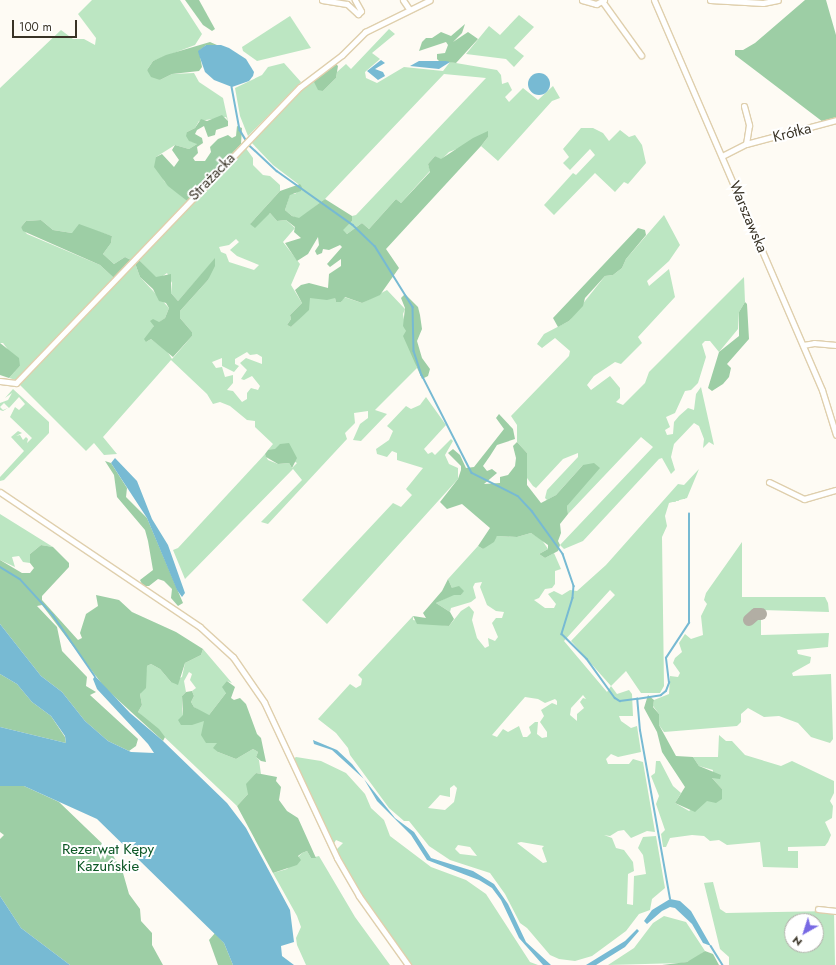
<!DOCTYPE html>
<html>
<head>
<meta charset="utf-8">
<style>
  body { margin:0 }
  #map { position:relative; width:836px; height:965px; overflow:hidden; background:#fefbf4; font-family:Jost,sans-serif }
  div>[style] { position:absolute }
  .green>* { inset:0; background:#bce6c2 }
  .forest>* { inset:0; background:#9dcea5 }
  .water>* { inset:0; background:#77bad3 }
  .round { border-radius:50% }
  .stream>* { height:1.5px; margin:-0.75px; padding:0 0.75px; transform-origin:0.75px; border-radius:0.75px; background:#77bad3 }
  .taxiway>* { height:12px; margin:-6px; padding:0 6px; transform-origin:6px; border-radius:6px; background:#b2aea4 }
  .roads { filter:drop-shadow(1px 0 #dfcfad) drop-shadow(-1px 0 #dfcfad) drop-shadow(0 1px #dfcfad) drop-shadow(0 -1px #dfcfad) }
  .minor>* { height:5px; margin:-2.5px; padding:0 2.5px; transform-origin:2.5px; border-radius:2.5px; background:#fff }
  span { translate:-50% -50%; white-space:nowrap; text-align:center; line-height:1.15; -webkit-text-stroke:4px #fff; paint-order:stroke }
  .street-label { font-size:15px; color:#393326 }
  .park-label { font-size:15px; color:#0d5826 }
  .north { position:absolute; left:784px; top:913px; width:40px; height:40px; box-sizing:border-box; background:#fff; border:1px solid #b0ada8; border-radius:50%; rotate:219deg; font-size:11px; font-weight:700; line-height:16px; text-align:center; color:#393326 }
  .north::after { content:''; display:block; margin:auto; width:14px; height:18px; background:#7769e4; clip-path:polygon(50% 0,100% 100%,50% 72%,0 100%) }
  .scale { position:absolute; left:12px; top:20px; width:65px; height:18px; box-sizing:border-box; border:2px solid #393326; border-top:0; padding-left:5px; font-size:12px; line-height:14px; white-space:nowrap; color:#393326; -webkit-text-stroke:3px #fff; paint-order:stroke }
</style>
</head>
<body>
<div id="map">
  <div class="green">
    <div style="clip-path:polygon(92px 0,180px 0,202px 34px,195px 45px,153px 61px,147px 70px,160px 80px,172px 74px,194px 73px,199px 82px,223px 98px,228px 121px,226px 117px,199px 121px,195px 128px,187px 132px,191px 142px,196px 141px,197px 144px,189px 149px,175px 145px,156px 157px,164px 181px,187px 201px,131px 260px,125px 257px,114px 264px,103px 254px,111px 243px,112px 236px,90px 229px,72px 233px,53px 230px,41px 220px,26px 221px,21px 227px,27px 234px,100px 265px,114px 278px,16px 380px,9px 378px,20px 366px,3px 343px,0 343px,0 88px,61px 30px,73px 39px,84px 39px,95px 45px,96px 38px,78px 14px)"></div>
    <div style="clip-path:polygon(519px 15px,534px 27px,514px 48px,524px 56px,514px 67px,506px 59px,466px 54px,489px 26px,500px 35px)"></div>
    <div style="clip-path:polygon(290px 16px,311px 48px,257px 61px,243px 51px,242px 47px)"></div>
    <div style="clip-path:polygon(389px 29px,395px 34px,372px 53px,380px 59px,365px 72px,366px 78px,377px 83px,404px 67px,443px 71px,450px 62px,497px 70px,501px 75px,502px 84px,508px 82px,512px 90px,505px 97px,509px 102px,523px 88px,538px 100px,553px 86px,560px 98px,552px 101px,498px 161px,481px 146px,488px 137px,449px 152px,441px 160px,435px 156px,428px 164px,430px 171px,401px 203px,396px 199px,369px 229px,362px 223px,347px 234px,342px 230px,352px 221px,352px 216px,356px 215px,486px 78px,444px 74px,325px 199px,299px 219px,292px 216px,285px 210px,290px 194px,295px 194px,302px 187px,273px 165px,250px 141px,306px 85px,313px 80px,323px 91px,336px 78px,337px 72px,346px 64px,351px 69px)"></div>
    <div style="clip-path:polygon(284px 63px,301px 82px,248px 136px,240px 116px,235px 88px,262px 75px,268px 67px)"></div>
    <div style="clip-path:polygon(581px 128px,593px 128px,603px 133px,609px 141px,620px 130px,629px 137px,635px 135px,642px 145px,646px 163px,628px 184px,624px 182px,615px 192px,595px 173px,554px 215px,544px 205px,573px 173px,576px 175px,595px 155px,590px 149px,570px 170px,563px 163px,569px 157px,563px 149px)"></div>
    <div style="clip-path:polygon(evenodd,245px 147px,253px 158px,253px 165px,263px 175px,270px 176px,280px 185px,280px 191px,250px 224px,270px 213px,277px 221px,286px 220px,295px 228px,283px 242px,300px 264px,291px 285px,302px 303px,290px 315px,291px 319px,287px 325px,291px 327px,298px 320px,309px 298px,335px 298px,336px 302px,341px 302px,344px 297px,362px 303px,387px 290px,405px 309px,403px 314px,406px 331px,417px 368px,375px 410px,387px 414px,361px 441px,353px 440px,360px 424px,368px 418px,368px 411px,354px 413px,355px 423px,345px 433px,347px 439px,268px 524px,261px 522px,302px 480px,293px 469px,185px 579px,173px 550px,178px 548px,265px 454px,268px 460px,278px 464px,289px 463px,292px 468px,297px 463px,275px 450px,268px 450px,273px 444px,255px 427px,255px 421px,247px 420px,230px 406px,220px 402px,213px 404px,207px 394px,171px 360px,103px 437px,117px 454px,104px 455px,94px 443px,86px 451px,19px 384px,135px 263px,140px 277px,169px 308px,165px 318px,154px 326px,146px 342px,151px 339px,167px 351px,172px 359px,192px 336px,192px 332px,180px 318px,180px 311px,208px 280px,215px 259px,178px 301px,171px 293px,172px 283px,167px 273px,160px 278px,155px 277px,138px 259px,245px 147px,236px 239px,239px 242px,230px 250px,237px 256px,259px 265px,254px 270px,229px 262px,226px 254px,221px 252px,219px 247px,229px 245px,236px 239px,245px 147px,247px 352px,250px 355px,257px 354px,262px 357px,262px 364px,246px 358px,240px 363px,247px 370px,241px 379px,244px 380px,252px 376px,260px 386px,258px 390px,251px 388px,247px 393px,247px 399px,242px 402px,233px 391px,227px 390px,233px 383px,233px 375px,225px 377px,222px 367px,216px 368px,212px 362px,222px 358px,222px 366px,234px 372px,239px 366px,235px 364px,235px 359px,247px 352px)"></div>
    <div style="clip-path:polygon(664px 215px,680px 245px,669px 261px,647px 281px,649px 286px,669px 269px,675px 297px,638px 337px,642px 343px,621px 364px,615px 362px,594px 376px,587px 385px,591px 390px,610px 376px,620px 388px,620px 398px,616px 402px,623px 405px,645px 383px,649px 372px,744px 277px,745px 302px,739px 312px,738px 329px,719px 352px,710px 341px,705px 341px,702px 344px,706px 357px,698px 383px,691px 390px,685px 391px,675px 413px,666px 417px,670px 427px,665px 430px,667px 435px,673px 434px,674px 422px,679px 416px,688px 408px,694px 410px,696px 394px,701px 387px,714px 445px,709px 442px,703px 448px,704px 439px,699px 426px,694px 423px,674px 444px,671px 457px,675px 470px,671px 474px,662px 458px,659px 459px,583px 541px,564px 549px,560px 545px,653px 447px,641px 437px,568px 514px,567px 506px,583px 465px,556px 495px,547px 500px,545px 498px,547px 490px,578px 457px,578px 453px,563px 459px,536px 488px,533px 486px,527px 478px,527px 453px,517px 442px,517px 425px,511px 416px,569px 356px,570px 351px,555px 338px,542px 348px,537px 344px,544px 334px,569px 321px,605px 276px,613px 275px,622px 268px,626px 259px)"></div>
    <div style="clip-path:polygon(13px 389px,49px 422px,49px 433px,4px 480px,0 481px,0 477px,24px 451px,11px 437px,18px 431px,22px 433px,16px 436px,20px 435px,23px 440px,26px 437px,28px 439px,27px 443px,32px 438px,10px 417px,15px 407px,19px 410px,25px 404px,19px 397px,9px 408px,4px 403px,0 407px,3px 410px,8px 408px,3px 411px,0 410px,0 403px,8px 400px,12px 393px,5px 398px)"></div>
    <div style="clip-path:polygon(426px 397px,446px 425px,424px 449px,428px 454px,432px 452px,435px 455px,451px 439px,453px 441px,445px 455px,449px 464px,458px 468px,458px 479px,327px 624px,302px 600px,393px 503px,401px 507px,412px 495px,406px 489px,423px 468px,397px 460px,397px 453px,392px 451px,387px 457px,377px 454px,376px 449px,389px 440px,393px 431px,387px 426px,406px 406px,411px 409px,420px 405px)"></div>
    <div style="clip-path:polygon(evenodd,699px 469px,687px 498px,669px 503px,665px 516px,667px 526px,662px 537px,664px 686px,660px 693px,641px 693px,626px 671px,611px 686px,617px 694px,629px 690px,632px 694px,633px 716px,619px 716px,621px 721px,631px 728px,637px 726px,641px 752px,618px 757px,611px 754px,606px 759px,608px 764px,629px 764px,633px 759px,643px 762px,655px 832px,647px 831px,631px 838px,624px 830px,618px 831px,610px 836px,604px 835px,612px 838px,616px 848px,624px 850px,633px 862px,634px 871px,628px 874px,627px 904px,633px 905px,634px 876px,646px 874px,643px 855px,638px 848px,643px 837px,656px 836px,665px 888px,652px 899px,650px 910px,639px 914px,626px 931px,592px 956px,575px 961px,559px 959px,550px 955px,527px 928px,520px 923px,505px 894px,490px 873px,450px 860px,429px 846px,409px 821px,404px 821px,389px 808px,350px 755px,348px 748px,336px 733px,318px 719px,350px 684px,356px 688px,361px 685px,362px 679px,358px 675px,413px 616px,413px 620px,449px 626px,461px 611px,469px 606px,474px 612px,472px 620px,477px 638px,485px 648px,489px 646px,488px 638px,495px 641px,498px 637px,492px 623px,496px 618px,502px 618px,504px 612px,496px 611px,487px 605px,480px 587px,482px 582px,475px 583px,473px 587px,476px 598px,471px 602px,451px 608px,450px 612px,436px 603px,454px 594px,461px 595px,463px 591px,452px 588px,448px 579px,478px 546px,483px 549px,497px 536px,517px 537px,531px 533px,542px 540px,548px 549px,539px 554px,545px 558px,554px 553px,561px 569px,555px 571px,555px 584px,552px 588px,545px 589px,539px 598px,534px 600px,545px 608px,554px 608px,556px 604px,548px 594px,554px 591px,562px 595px,570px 590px,577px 591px,606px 565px,678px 484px,684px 485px,699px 469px,610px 590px,615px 595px,571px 641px,611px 686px,607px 692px,564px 641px,610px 590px,699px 469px,583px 695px,586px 699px,583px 698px,580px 702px,584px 708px,577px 714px,577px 721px,570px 715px,571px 708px,583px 695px,699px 469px,525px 697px,538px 699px,545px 703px,555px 699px,557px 701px,557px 705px,552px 703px,541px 710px,544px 716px,540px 722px,547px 732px,547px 737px,542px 738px,537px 734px,538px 722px,535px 722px,529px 727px,531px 733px,527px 737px,523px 737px,519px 726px,508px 732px,503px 729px,497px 737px,492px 735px,525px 697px,699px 469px,454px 785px,457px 788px,454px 802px,445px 810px,428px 808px,440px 795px,450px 797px,450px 788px,454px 785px,699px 469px,521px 842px,544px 846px,542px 848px,547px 862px,543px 863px,517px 843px,521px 842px,699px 469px,458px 845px,470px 847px,477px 856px,460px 854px,455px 849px,458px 845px)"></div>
    <div style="clip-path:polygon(0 514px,53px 547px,41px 545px,30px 554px,30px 563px,23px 562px,19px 556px,12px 557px,15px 567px,0 560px)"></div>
    <div style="clip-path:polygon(742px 542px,742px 597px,825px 597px,828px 603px,829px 612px,761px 610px,761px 635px,829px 633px,828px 647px,797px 650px,798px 654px,811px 657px,810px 663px,792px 673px,793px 676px,831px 674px,833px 739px,830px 743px,811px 737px,798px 723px,779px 716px,764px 717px,748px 708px,741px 714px,741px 722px,737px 726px,664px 732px,659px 725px,659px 714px,653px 706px,654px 700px,669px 694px,670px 676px,678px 677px,680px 673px,673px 663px,675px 658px,682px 652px,679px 643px,685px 634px,691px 639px,703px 635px,701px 616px,707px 604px,704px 600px,706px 593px)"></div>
    <div style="clip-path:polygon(203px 649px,232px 683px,227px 681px,226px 693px,209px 715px,206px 715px,194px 707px,191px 702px,194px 696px,192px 691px,196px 688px,190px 680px,192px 674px,189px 672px,184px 681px,186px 692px,182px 696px,182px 709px,183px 715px,204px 721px,207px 742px,218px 743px,218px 752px,236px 759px,253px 749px,258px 752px,256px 757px,259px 760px,261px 774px,256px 773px,248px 783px,248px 794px,237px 806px,138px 712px,142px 705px,140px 694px,146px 683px,145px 676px,147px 666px,151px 664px,160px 669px,171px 682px,182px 677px,185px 663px,201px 655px)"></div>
    <div style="clip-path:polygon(719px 735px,726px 741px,732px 741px,745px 755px,781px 766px,792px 761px,834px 781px,834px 793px,830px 801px,833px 806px,832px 818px,825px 822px,831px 835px,828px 842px,825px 846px,788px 847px,788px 851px,798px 851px,798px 868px,763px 867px,760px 842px,727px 845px,719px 840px,710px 841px,704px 836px,692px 835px,670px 838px,666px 847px,663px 847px,661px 834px,665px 830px,656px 804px,659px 796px,651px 776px,655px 773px,656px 761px,660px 761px,673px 786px,681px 793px,675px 803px,689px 811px,722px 789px,712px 778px,713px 770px,699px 766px,693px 757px,718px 757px)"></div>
    <div style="clip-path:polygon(296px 757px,321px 761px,346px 773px,365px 794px,371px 808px,384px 820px,390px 836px,431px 867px,466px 880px,486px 894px,530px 962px,538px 965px,411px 965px,387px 934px,357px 888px,336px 850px,343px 843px,336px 840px,333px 845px,293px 759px)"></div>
    <div style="clip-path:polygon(307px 851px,311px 858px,319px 856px,355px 917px,390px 965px,306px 965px,297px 945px,296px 938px,301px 927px,297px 916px,273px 873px,287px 869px,302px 853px)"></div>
    <div style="clip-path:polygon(evenodd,713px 882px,720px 909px,726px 913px,834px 911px,835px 965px,729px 965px,729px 957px,720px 949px,704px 883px,713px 882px,792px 921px,816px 921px,816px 945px,792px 945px,792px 921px)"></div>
    <div style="clip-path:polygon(664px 916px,686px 922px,705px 951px,691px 961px,682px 963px,608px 965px,634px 948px,653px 923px)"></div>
  </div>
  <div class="forest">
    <div style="clip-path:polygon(185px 0,199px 0,215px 29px,212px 31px,203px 25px)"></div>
    <div style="clip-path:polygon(805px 0,826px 0,836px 35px,836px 117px,823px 122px,735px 55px,735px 50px,743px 50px,755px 43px)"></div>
    <div style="clip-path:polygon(465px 24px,462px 33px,453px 42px,468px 32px,478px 39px,456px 63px,439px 61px,437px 59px,437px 54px,445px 53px,448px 45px,446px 42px,419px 51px,422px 42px,426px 38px,432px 38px,441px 32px,451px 36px)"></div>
    <div style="clip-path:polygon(210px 42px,217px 45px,206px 45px,199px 51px,202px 67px,199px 71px,172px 74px,160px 80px,151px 77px,147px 70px,153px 61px,166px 55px)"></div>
    <div style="clip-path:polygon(336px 64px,338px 66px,336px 78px,323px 91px,318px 90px,313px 80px)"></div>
    <div style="clip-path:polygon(222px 115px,228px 121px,228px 126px,216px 130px,215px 135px,208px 137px,204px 126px,197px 130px,195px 134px,202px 138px,203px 143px,197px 147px,198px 153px,193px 158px,195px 161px,205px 161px,211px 152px,210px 147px,218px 139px,228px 135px,232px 138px,236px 136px,237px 126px,242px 128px,241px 144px,187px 201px,168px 186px,154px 167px,156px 157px,162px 154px,174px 167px,179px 160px,172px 150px,175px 145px,189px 149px,197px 144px,189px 141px,186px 136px,187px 132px,195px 128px,201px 119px,207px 121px)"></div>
    <div style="clip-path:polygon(488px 131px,488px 137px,481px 146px,386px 249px,399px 268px,380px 295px,362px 303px,345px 297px,341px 302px,336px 302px,335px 298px,327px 300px,310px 298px,309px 310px,291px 327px,287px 325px,291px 319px,290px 315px,302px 303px,295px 290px,301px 285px,309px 283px,328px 288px,329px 274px,341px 266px,341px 259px,330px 267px,327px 264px,342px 247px,340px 245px,329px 250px,323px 249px,322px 253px,317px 255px,315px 251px,319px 245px,318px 237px,308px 254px,297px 261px,285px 243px,301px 238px,294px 232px,295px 227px,286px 220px,277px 221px,270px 213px,255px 228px,250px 224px,280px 191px,300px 184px,302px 187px,301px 191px,290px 195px,285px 210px,292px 216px,299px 218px,325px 199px,352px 216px,352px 221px,343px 230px,347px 234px,362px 223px,369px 229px,396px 199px,401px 203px,430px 172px,428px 164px,435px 156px,441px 159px,473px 138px)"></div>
    <div style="clip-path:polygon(41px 220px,53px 230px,72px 233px,79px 224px,112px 236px,111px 243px,103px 254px,114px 264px,125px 257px,131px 260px,114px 278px,100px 265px,23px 231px,21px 227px,26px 221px)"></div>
    <div style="clip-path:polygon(638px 228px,645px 230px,646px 235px,626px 259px,622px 268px,613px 275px,605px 276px,585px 298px,583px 306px,569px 321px,558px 327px,553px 318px)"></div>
    <div style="clip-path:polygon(215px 258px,215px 266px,208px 280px,180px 311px,180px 318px,192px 332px,192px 336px,173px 357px,151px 339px,146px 342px,144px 339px,154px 326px,150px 321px,153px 319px,159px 322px,165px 318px,169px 308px,166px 303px,159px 301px,153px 289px,140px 277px,135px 263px,138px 259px,156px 277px,171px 274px,171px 293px,178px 301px)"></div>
    <div style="clip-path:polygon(405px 294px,418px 307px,420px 315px,422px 329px,417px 341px,422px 358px,430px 369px,428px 376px,422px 379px,403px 336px,406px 331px,403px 326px,405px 308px,401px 298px)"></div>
    <div style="clip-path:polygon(745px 302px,747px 304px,749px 339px,727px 364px,731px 368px,729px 377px,723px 384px,712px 391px,708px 388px,719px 352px,739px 336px,739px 312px)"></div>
    <div style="clip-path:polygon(0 343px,19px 358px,20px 366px,9px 378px,0 375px)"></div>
    <div style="clip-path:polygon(499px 414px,513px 429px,515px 439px,497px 445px,490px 456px,483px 466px,487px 471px,492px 469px,497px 473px,484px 484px,500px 483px,500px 477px,508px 475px,515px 466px,516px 458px,513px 446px,517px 442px,527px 453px,527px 485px,541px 503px,556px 495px,583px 465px,594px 463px,600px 468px,567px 506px,568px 514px,560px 524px,561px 533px,558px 541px,560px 545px,558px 551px,545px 558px,539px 554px,548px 549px,548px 545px,531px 533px,517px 537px,497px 536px,494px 542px,483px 549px,478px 546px,490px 528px,462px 504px,447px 509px,440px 502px,458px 479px,461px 470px,461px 466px,448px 453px,453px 449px,460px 455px,466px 468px,474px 467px,504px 429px,496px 418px)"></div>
    <div style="clip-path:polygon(289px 443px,297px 458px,292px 468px,289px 463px,278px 464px,266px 457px,265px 454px,268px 450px,275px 449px,280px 444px)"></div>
    <div style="clip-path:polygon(105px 461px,111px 463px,120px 477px,127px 488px,126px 497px,147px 518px,183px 603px,178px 606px,171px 598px,172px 589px,164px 581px,158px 579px,149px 586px,143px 586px,140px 580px,153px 570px,148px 541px,145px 530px,117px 497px,114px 475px)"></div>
    <div style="clip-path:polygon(41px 545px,53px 547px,69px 563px,69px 567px,42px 596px,42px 600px,78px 640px,82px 638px,80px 633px,86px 614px,98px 606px,96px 595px,119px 600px,132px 612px,176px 632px,203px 649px,201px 655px,185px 663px,178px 685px,171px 682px,160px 669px,151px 664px,147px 666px,146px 688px,140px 694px,142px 705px,138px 712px,159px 729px,165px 737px,163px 741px,105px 688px,42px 605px,37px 606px,57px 627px,62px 651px,87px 677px,86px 686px,96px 692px,90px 695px,138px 739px,136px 746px,129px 751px,108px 741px,85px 721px,62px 692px,41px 676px,0 624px,0 560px,22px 573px,30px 573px,34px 568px,30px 563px,30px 554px)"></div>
    <div style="clip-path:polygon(448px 579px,452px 588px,459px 586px,464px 591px,461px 595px,454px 595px,436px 603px,450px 612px,454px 619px,449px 626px,417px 624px,413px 616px,426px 618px,423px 613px,442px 591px)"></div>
    <div style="clip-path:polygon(0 674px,17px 684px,32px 702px,51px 716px,65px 737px,66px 743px,0 727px)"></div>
    <div style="clip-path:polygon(227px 681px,235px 687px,231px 698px,234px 700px,240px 698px,246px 704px,257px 734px,261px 738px,266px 762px,261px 761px,256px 757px,258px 752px,253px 749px,236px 759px,218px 752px,213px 748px,217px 743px,206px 743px,201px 735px,204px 721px,192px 725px,181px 725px,178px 720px,183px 715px,182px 696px,186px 692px,192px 691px,194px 696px,191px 702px,194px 707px,209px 715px,226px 693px,222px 687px)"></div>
    <div style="clip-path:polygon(648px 695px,654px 700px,653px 707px,659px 714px,659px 725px,676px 756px,693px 757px,699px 766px,721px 775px,720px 779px,712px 778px,722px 789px,722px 799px,716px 803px,707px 801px,695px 812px,675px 803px,685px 787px,662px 752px,657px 732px,644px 708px)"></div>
    <div style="clip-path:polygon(256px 773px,277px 777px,276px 781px,281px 787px,279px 800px,287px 811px,298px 818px,316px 858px,311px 858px,307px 851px,302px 853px,298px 856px,301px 860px,297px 865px,273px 873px,237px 806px,248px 794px,246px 784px)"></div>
    <div style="clip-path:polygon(0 786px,24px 786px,59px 802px,111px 852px,123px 873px,129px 894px,140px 909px,141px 921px,152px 933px,152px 945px,163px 965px,70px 965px,21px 928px,0 896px,0 839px,4px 835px,0 832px)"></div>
    <div style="clip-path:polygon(215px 933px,224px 943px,233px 965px,218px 965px,209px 940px)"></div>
    <div style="clip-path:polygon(705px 951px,713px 954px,719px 965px,662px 965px,687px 962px)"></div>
  </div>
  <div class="water">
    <div style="clip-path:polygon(206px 45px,221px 45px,229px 48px,246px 59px,254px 72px,253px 76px,249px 81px,232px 87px,214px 80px,205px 72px,199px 55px,198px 51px)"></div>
    <div style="clip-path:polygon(381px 60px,385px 63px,375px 69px,383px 72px,385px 76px,378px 80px,367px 71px)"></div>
    <div style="clip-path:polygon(419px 61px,446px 61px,450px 62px,439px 69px,410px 66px)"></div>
    <div class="round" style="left:528px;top:73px;width:22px;height:22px"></div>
    <div style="clip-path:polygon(115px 458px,137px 481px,152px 519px,168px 545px,185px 593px,182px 597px,177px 590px,147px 518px,111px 463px)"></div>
    <div style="clip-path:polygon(0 624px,41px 676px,62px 692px,85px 721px,108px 741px,131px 752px,154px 753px,148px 744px,97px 689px,93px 679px,95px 676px,130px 713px,163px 741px,227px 803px,246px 828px,290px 910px,294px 942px,281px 946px,282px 956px,294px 965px,233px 965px,224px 943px,97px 819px,24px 786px,0 786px,0 727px,66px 743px,65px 736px,51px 716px,32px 702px,17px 684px,0 674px)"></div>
    <div style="clip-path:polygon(313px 740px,337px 750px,352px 764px,395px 818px,414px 832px,431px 858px,473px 871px,494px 884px,508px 904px,526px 942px,551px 965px,543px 965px,519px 938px,501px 900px,492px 888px,479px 880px,427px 860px,411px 835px,377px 801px,364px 779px,332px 750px,314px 744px)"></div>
    <div style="clip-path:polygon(0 896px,21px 928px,70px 965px,0 965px)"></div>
    <div style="clip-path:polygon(670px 899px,680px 901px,691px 911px,711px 946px,703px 943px,692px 924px,675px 908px,670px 907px,662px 911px,647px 924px,644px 921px,652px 910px)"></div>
    <div style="clip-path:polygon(637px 929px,639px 931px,625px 947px,596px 965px,586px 965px,625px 941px)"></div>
  </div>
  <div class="stream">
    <div style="left:232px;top:87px;width:44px;rotate:79.5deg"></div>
    <div style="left:240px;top:130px;width:17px;rotate:59deg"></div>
    <div style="left:249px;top:145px;width:38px;rotate:43deg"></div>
    <div style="left:277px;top:171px;width:93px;rotate:35.4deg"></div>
    <div style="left:353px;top:225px;width:30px;rotate:44deg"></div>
    <div style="left:375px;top:246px;width:72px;rotate:58.1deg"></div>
    <div style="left:413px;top:307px;width:44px;rotate:88.7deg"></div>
    <div style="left:414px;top:351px;width:25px;rotate:72deg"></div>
    <div style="left:422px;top:375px;width:110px;rotate:63deg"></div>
    <div style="left:472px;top:473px;width:51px;rotate:26.6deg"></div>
    <div style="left:518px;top:496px;width:21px;rotate:47deg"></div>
    <div style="left:532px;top:511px;width:53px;rotate:54.2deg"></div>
    <div style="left:563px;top:554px;width:34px;rotate:71deg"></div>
    <div style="left:574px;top:586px;width:12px;rotate:95deg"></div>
    <div style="left:573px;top:598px;width:38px;rotate:107deg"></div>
    <div style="left:562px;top:634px;width:35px;rotate:45deg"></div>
    <div style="left:587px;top:659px;width:48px;rotate:54.3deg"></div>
    <div style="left:615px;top:698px;width:6px;rotate:31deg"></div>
    <div style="left:620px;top:701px;width:17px;rotate:-7deg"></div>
    <div style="left:0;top:567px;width:23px;rotate:31deg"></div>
    <div style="left:20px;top:579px;width:49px;rotate:47.5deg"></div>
    <div style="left:53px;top:615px;width:74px;rotate:55.5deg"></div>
    <div style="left:670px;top:899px;width:171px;rotate:-100.1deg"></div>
    <div style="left:640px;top:731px;width:32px;rotate:-95deg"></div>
    <div style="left:637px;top:699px;width:24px;rotate:-9deg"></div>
    <div style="left:661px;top:695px;width:6px;rotate:-39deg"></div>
    <div style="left:666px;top:691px;width:9px;rotate:-69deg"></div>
    <div style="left:669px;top:683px;width:25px;rotate:-97deg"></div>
    <div style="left:666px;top:658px;width:42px;rotate:-56.7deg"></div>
    <div style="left:689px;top:623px;width:109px;rotate:-90deg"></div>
    <div style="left:711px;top:946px;width:22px;rotate:58deg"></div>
  </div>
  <div class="taxiway">
    <div style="left:749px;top:620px;width:9px;rotate:-41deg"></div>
    <div style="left:756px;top:614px;width:5px"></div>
  </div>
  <div class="roads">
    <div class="minor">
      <div style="left:322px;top:0;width:25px;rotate:9deg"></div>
      <div style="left:347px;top:4px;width:15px;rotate:42deg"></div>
      <div style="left:358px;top:14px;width:4px;rotate:-45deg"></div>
      <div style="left:361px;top:11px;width:13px;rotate:-119deg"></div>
      <div style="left:403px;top:0;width:11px;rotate:56deg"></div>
      <div style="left:582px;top:0;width:15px;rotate:16deg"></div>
      <div style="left:596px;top:4px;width:9px;rotate:-27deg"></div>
      <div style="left:654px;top:0;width:425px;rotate:66.7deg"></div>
      <div style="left:822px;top:390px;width:47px;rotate:72.7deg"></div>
      <div style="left:710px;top:0;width:53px;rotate:3.2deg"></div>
      <div style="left:763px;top:3px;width:15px;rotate:-11deg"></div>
      <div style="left:602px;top:1px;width:67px;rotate:54.2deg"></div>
      <div style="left:744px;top:106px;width:20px;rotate:75deg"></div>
      <div style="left:749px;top:125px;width:19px;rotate:99deg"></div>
      <div style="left:722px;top:156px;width:27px;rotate:-27deg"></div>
      <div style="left:746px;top:144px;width:93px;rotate:-14.9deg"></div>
      <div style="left:803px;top:345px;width:11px;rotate:-10deg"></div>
      <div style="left:814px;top:343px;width:22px;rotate:5deg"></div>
      <div style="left:0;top:381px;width:16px;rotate:7deg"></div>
      <div style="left:16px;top:383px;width:410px;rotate:-46.2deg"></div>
      <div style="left:300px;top:87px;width:53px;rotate:-37.3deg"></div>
      <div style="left:342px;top:55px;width:33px;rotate:-45deg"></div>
      <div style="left:365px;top:32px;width:72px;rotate:-26.2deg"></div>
      <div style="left:769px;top:482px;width:39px;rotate:26deg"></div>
      <div style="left:804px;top:499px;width:33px;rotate:-16deg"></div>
      <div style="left:0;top:492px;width:241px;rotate:34deg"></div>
      <div style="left:200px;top:627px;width:45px;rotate:42.3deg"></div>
      <div style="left:233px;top:657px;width:55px;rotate:55.4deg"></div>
      <div style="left:264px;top:702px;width:172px;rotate:64.9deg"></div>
      <div style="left:337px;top:858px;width:44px;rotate:59.9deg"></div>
      <div style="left:359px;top:896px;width:85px;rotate:54.6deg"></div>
      <div style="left:818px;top:909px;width:18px;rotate:6deg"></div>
    </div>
  </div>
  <div class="street-label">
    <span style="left:792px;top:133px;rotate:-14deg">Krótka</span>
    <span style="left:212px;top:177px;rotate:-46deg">Strażacka</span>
    <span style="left:748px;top:217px;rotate:67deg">Warszawska</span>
  </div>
  <div class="park-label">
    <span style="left:108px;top:858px">Rezerwat Kępy<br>Kazuńskie</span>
  </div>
  <div class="north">N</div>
  <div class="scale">100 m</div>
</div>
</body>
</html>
